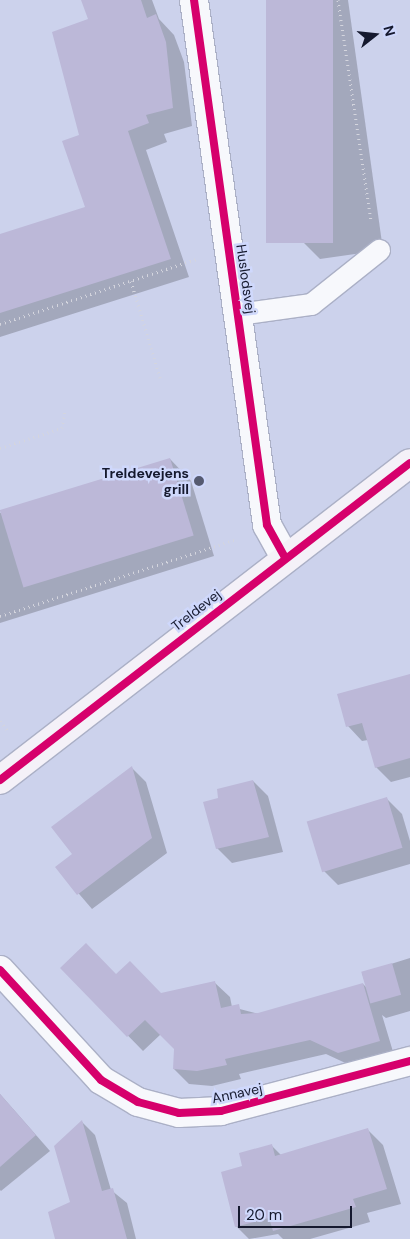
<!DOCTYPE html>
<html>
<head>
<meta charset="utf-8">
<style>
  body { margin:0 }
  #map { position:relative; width:410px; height:1239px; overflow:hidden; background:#ccd2ec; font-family:"DM Sans",sans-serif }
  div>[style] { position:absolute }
  .shadow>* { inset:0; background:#0003 }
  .building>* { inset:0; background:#bcb8d8; transform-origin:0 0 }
  .path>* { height:3px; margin-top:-1.5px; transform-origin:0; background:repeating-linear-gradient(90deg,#d4d5de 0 1px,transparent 0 5px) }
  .roads { filter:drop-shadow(1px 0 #abb0c6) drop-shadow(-1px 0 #abb0c6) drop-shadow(0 1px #abb0c6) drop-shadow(0 -1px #abb0c6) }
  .lane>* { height:21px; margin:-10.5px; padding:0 10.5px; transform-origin:10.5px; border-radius:10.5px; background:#f7f8fc }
  .street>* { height:28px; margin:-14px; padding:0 14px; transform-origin:14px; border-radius:14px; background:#f7f8fc }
  .secondary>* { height:28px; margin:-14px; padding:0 14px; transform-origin:14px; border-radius:14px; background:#f4f1f8 }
  .cycleway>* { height:8px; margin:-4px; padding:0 4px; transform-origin:4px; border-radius:4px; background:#d6006c }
  .dots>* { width:14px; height:14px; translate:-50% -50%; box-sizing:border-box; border:2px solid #cfd8fc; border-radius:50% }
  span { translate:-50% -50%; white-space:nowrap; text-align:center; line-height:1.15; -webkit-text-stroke:5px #cfd8fc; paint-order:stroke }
  .street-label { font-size:14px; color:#15192e }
  .poi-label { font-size:14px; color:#15192e; font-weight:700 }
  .right { translate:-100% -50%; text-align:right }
  .north { position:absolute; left:350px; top:10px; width:50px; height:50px; -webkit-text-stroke:4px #cfd8fc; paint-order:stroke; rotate:74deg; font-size:14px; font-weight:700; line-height:20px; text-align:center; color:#15192e }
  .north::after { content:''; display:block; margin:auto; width:18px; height:22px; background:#15192e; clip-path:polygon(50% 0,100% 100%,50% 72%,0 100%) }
  .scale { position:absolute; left:238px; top:1206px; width:114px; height:22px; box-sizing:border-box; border:2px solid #15192e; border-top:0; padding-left:6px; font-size:15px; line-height:18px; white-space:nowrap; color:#15192e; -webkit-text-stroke:4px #cfd8fc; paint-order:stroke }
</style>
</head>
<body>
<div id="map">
  <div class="shadow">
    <div style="clip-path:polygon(82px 0,152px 0,159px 19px,174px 35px,184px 62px,192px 126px,164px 134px,167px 142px,146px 150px,189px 277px,0 337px,0 235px,86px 208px,80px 135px,89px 19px)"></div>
    <div style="clip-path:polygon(268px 0,348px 0,383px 250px,320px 259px,301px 240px)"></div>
    <div style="clip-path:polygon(170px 459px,191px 481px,214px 556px,0 623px,0 513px)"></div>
    <div style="clip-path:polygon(410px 677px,410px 777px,391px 782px,376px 767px,368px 740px,362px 741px,348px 726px)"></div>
    <div style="clip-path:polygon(132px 768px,146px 782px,167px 853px,92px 909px,56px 867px,74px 854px)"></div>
    <div style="clip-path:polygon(253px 781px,268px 796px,283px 852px,232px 863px,217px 848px,220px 798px)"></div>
    <div style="clip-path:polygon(387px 799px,402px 814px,410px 841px,410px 864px,338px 885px,323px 870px,309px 823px)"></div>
    <div style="clip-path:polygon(410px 958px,410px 1011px,386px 1018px,382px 1015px,394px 1055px,354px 1067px,326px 1054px,239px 1074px,241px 1079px,212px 1086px,189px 1084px,174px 1069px,175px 1048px,161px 1034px,143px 1051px,62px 968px,116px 976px,161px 995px,215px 983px,230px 997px,232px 1007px,259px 1014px,363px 984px,367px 988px,362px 973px)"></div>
    <div style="clip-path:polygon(0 1094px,50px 1151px,1px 1191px,0 1190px)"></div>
    <div style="clip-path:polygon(82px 1122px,95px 1135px,111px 1190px,127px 1203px,136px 1239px,56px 1239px,72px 1203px)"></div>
    <div style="clip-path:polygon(368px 1130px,383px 1145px,401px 1204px,367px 1213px,370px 1222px,310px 1239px,283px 1239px,278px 1234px,249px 1239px,236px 1226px,244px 1167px,272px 1146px,281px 1155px)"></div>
  </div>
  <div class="building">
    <div style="clip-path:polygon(81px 0,141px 0,147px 18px,156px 14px,166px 42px,173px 108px,146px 115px,149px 123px,128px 131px,171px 259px,0 313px,0 234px,85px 207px,62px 141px,79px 135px,52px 32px,88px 19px)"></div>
    <div style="left:266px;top:0;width:67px;height:243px"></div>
    <div style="left:170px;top:458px;width:81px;height:178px;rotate:73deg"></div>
    <div style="clip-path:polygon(410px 674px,410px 758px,375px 768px,362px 723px,346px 727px,337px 694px)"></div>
    <div style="clip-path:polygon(132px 766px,152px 838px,77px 895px,55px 867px,72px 854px,51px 827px)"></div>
    <div style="clip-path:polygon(253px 780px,269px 837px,216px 849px,203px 802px,218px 798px,217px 789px)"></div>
    <div style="left:387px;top:797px;width:53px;height:84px;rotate:73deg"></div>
    <div style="clip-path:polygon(86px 943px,116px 974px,130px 961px,161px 993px,215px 981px,221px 1008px,239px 1004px,241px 1014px,258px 1013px,363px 983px,380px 1041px,338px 1053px,310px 1040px,225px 1059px,227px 1065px,197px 1071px,173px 1069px,174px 1049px,145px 1020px,127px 1037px,60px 968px)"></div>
    <div style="left:392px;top:963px;width:33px;height:32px;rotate:74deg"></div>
    <div style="clip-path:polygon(0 1094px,36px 1135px,0 1167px)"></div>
    <div style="clip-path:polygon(82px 1120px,102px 1191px,113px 1188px,127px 1239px,55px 1239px,48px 1212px,70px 1202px,54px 1146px)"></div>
    <div style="clip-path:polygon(368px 1128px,387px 1189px,353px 1199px,356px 1207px,273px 1231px,269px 1218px,235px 1227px,221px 1172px,242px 1166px,239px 1153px,272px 1144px,275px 1156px)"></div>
  </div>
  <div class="path">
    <div style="left:338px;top:0;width:223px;rotate:81.5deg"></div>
    <div style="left:131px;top:281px;width:104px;rotate:73.3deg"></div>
    <div style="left:0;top:324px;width:207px;rotate:-18.3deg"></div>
    <div style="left:0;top:448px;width:65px;rotate:-17.9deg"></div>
    <div style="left:62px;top:428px;width:18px;rotate:-81deg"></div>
    <div style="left:0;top:616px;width:249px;rotate:-18deg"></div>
    <div style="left:0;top:721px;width:14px;rotate:51deg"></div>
  </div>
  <div class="roads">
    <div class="lane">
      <div style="left:238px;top:314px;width:74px;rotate:-7.8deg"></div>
      <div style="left:311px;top:304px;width:87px;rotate:-38.5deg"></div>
    </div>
    <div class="street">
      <div style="left:194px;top:0;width:530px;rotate:82.08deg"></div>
      <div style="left:267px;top:525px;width:37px;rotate:61deg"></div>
      <div style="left:0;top:970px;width:149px;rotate:47.4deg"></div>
      <div style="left:101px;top:1080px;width:43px;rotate:30.7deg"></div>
      <div style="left:138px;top:1102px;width:42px;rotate:15deg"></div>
      <div style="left:179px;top:1113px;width:42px;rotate:-2.7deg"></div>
      <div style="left:221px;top:1111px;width:196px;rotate:-14.8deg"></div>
    </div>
    <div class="secondary">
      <div style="left:0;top:780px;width:518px;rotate:-37.71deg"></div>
    </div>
  </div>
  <div class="cycleway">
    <div style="left:194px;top:0;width:530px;rotate:82.08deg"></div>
    <div style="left:267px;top:525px;width:37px;rotate:61deg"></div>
    <div style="left:0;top:780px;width:518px;rotate:-37.71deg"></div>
    <div style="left:0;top:970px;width:149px;rotate:47.4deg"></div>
    <div style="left:101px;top:1080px;width:43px;rotate:30.7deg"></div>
    <div style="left:138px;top:1102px;width:42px;rotate:15deg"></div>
    <div style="left:179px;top:1113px;width:42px;rotate:-2.7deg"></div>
    <div style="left:221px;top:1111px;width:196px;rotate:-14.8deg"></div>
  </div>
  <div class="dots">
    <div style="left:199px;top:481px;background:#555a70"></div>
  </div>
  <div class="street-label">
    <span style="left:246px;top:279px;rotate:82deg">Huslodsvej</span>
    <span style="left:196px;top:610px;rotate:-38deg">Treldevej</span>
    <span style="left:237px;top:1093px;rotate:-12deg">Annavej</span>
  </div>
  <div class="poi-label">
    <span class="right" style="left:189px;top:481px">Treldevejens<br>grill</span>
  </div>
  <div class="north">N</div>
  <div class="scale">20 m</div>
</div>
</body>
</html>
